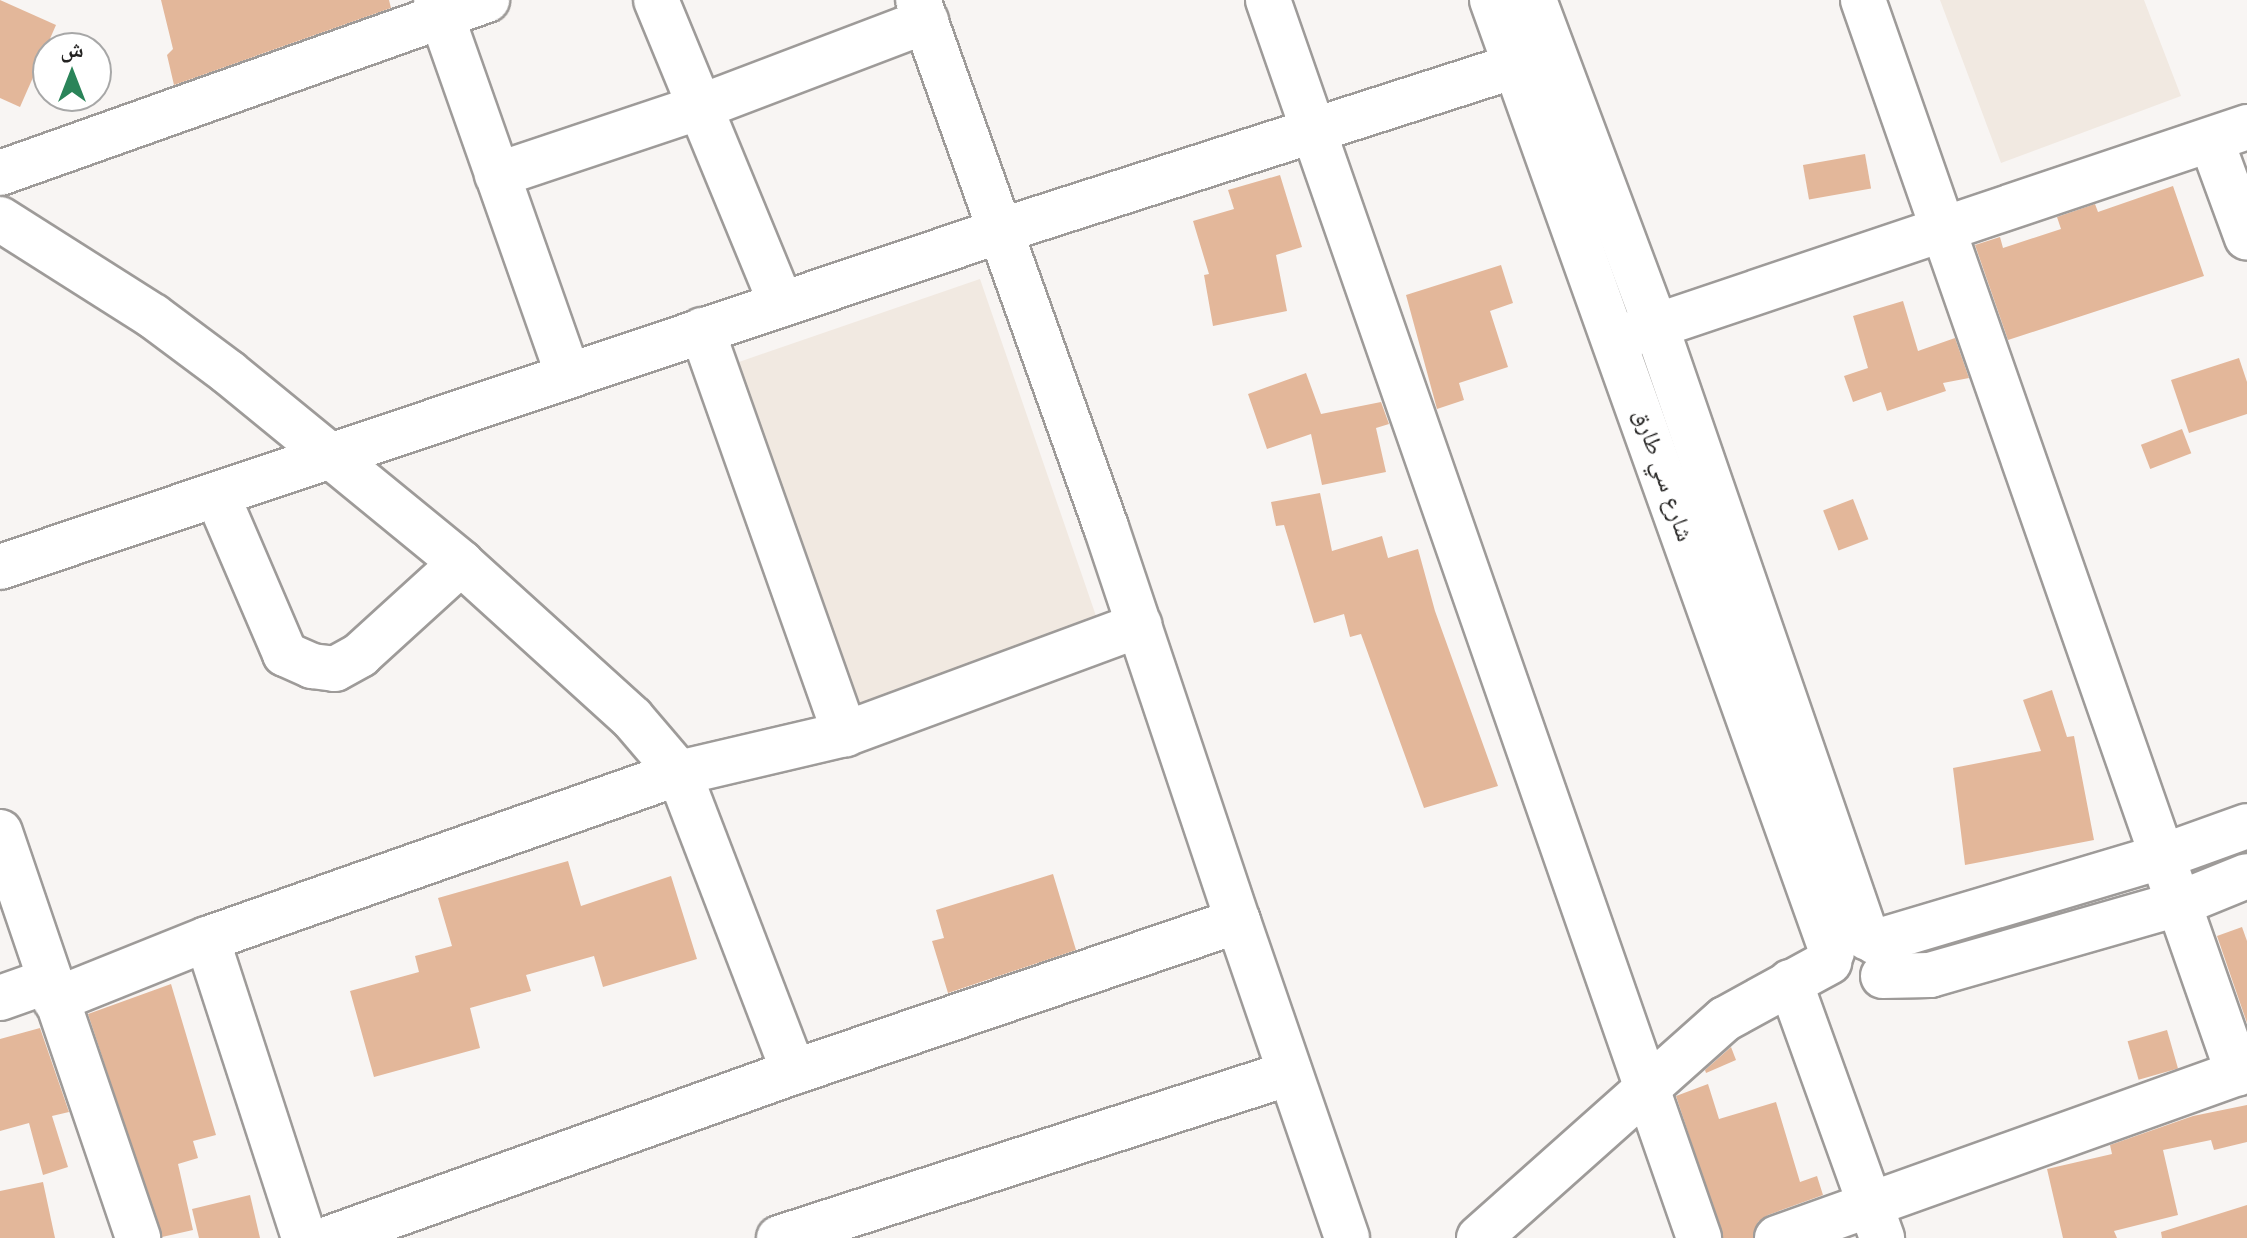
<!DOCTYPE html>
<html>
<head>
<meta charset="utf-8">
<style>
  body { margin:0 }
  #map { position:relative; width:2247px; height:1238px; overflow:hidden; background:#f8f5f3; font-family:Helvetica,"Noto Naskh Arabic",sans-serif }
  div>[style] { position:absolute }
  .built>* { inset:0; background:#f1e9e1; transform-origin:0 0 }
  .building>* { inset:0; background:#e3b79a; transform-origin:0 0 }
  .roads { filter:drop-shadow(2px 0 #9e9b99) drop-shadow(-2px 0 #9e9b99) drop-shadow(0 2px #9e9b99) drop-shadow(0 -2px #9e9b99) }
  .minor>* { height:44px; margin:-22px; padding:0 22px; transform-origin:22px; border-radius:22px; background:#fff }
  span { translate:-50% -50%; white-space:nowrap; text-align:center; line-height:1.15; -webkit-text-stroke:8px #fff; paint-order:stroke }
  .street-label { font-size:24px; color:#242322 }
  .north { position:absolute; left:32px; top:32px; width:80px; height:80px; box-sizing:border-box; background:#fff; border:2px solid #a7a7a7; border-radius:50%; rotate:0deg; font-size:22px; font-weight:700; line-height:32px; text-align:center; color:#242322 }
  .north::after { content:''; display:block; margin:auto; width:28px; height:36px; background:#2a8459; clip-path:polygon(50% 0,100% 100%,50% 72%,0 100%) }
</style>
</head>
<body>
<div id="map">
  <div class="built">
    <div style="clip-path:polygon(1940px 0,2144px 0,2181px 96px,2001px 163px)"></div>
    <div style="left:980px;top:279px;width:367px;height:261px;rotate:71deg"></div>
  </div>
  <div class="building">
    <div style="clip-path:polygon(0 0,56px 25px,20px 107px,0 98px)"></div>
    <div style="clip-path:polygon(161px 0,389px 0,391px 8px,174px 85px,167px 55px,173px 49px)"></div>
    <div style="left:1865px;top:154px;width:35px;height:63px;rotate:80deg"></div>
    <div style="clip-path:polygon(1280px 175px,1302px 247px,1276px 255px,1287px 311px,1213px 326px,1204px 275px,1209px 274px,1193px 221px,1234px 209px,1228px 190px)"></div>
    <div style="clip-path:polygon(2173px 186px,2204px 276px,2008px 340px,1975px 245px,2000px 237px,2003px 248px,2061px 229px,2057px 217px,2095px 204px,2098px 212px)"></div>
    <div style="clip-path:polygon(1501px 265px,1513px 303px,1490px 311px,1508px 367px,1459px 383px,1464px 400px,1437px 409px,1406px 295px)"></div>
    <div style="clip-path:polygon(1903px 301px,1918px 351px,1955px 338px,1969px 378px,1943px 383px,1946px 391px,1887px 411px,1881px 392px,1853px 402px,1844px 376px,1868px 368px,1853px 316px)"></div>
    <div style="clip-path:polygon(2239px 358px,2247px 382px,2247px 414px,2189px 433px,2171px 380px)"></div>
    <div style="clip-path:polygon(1306px 373px,1321px 414px,1381px 402px,1389px 424px,1376px 428px,1386px 472px,1322px 485px,1311px 434px,1267px 449px,1248px 394px)"></div>
    <div style="left:2182px;top:429px;width:26px;height:44px;rotate:69deg"></div>
    <div style="clip-path:polygon(1320px 493px,1332px 551px,1382px 536px,1388px 558px,1418px 549px,1435px 611px,1498px 786px,1424px 808px,1361px 634px,1350px 637px,1344px 614px,1314px 623px,1284px 525px,1276px 526px,1271px 502px)"></div>
    <div style="left:1853px;top:499px;width:43px;height:32px;rotate:69deg"></div>
    <div style="clip-path:polygon(2052px 690px,2067px 737px,2074px 736px,2094px 840px,1965px 865px,1953px 768px,2041px 751px,2023px 700px)"></div>
    <div style="clip-path:polygon(568px 861px,581px 906px,671px 876px,697px 959px,603px 987px,594px 956px,526px 975px,531px 991px,470px 1008px,480px 1048px,374px 1077px,350px 991px,419px 972px,415px 956px,452px 946px,438px 898px)"></div>
    <div style="clip-path:polygon(1053px 874px,1076px 950px,948px 993px,932px 941px,944px 938px,936px 910px)"></div>
    <div style="clip-path:polygon(2242px 927px,2247px 941px,2247px 1023px,2217px 936px)"></div>
    <div style="clip-path:polygon(171px 984px,216px 1135px,193px 1141px,198px 1158px,178px 1164px,193px 1230px,162px 1237px,88px 1014px)"></div>
    <div style="clip-path:polygon(40px 1028px,69px 1112px,52px 1116px,68px 1167px,43px 1175px,29px 1123px,0 1131px,0 1039px)"></div>
    <div style="left:2167px;top:1030px;width:40px;height:41px;rotate:74deg"></div>
    <div style="clip-path:polygon(1731px 1047px,1736px 1060px,1706px 1073px,1705px 1070px)"></div>
    <div style="clip-path:polygon(1708px 1084px,1719px 1119px,1776px 1102px,1800px 1182px,1817px 1176px,1823px 1195px,1768px 1215px,1758px 1222px,1753px 1238px,1723px 1238px,1676px 1096px)"></div>
    <div style="clip-path:polygon(2247px 1105px,2247px 1142px,2214px 1150px,2211px 1140px,2163px 1150px,2178px 1215px,2114px 1231px,2117px 1238px,2063px 1238px,2047px 1169px,2112px 1154px,2110px 1145px,2193px 1116px)"></div>
    <div style="clip-path:polygon(43px 1182px,55px 1238px,0 1238px,0 1191px)"></div>
    <div style="clip-path:polygon(250px 1195px,260px 1238px,199px 1238px,192px 1209px)"></div>
    <div style="clip-path:polygon(2247px 1205px,2247px 1238px,2162px 1238px,2161px 1232px)"></div>
  </div>
  <div class="roads">
    <div class="minor">
      <div style="left:436px;top:0;width:398px;rotate:70.6deg"></div>
      <div style="left:656px;top:0;width:329px;rotate:67.6deg"></div>
      <div style="left:918px;top:0;width:560px;rotate:70.37deg"></div>
      <div style="left:1106px;top:527px;width:416px;rotate:71.5deg"></div>
      <div style="left:1268px;top:0;width:1311px;rotate:70.8deg"></div>
      <div style="left:1492px;top:0;width:1011px;rotate:70.35deg"></div>
      <div style="left:1534px;top:0;width:348px;rotate:69.5deg"></div>
      <div style="left:1656px;top:326px;width:647px;rotate:70.98deg"></div>
      <div style="left:1863px;top:0;width:1137px;rotate:70.74deg"></div>
      <div style="left:2211px;top:140px;width:104px;rotate:69.8deg"></div>
      <div style="left:0;top:173px;width:517px;rotate:-19.56deg"></div>
      <div style="left:497px;top:175px;width:214px;rotate:-18.5deg"></div>
      <div style="left:700px;top:107px;width:242px;rotate:-20.8deg"></div>
      <div style="left:0;top:219px;width:181px;rotate:32.4deg"></div>
      <div style="left:153px;top:316px;width:94px;rotate:36.7deg"></div>
      <div style="left:228px;top:372px;width:301px;rotate:39.3deg"></div>
      <div style="left:461px;top:563px;width:231px;rotate:42.2deg"></div>
      <div style="left:632px;top:718px;width:72px;rotate:49.5deg"></div>
      <div style="left:679px;top:773px;width:320px;rotate:69deg"></div>
      <div style="left:702px;top:330px;width:429px;rotate:70.5deg"></div>
      <div style="left:1629px;top:335px;width:652px;rotate:-18.6deg"></div>
      <div style="left:217px;top:495px;width:173px;rotate:66.8deg"></div>
      <div style="left:285px;top:654px;width:30px;rotate:24deg"></div>
      <div style="left:312px;top:666px;width:23px;rotate:7deg"></div>
      <div style="left:335px;top:669px;width:29px;rotate:-29deg"></div>
      <div style="left:360px;top:655px;width:137px;rotate:-42.3deg"></div>
      <div style="left:0;top:567px;width:1058px;rotate:-18.57deg"></div>
      <div style="left:1003px;top:230px;width:577px;rotate:-17.77deg"></div>
      <div style="left:0;top:832px;width:429px;rotate:71.2deg"></div>
      <div style="left:207px;top:939px;width:314px;rotate:72deg"></div>
      <div style="left:1875px;top:942px;width:298px;rotate:-16.6deg"></div>
      <div style="left:2161px;top:857px;width:91px;rotate:-19.8deg"></div>
      <div style="left:1883px;top:976px;width:47px;rotate:-1.2deg"></div>
      <div style="left:1930px;top:975px;width:258px;rotate:-16deg"></div>
      <div style="left:2178px;top:904px;width:74px;rotate:-22.1deg"></div>
      <div style="left:1790px;top:982px;width:272px;rotate:70.2deg"></div>
      <div style="left:0;top:998px;width:51px;rotate:-19.5deg"></div>
      <div style="left:55px;top:1000px;width:164px;rotate:-21.9deg"></div>
      <div style="left:207px;top:939px;width:500px;rotate:-19.38deg"></div>
      <div style="left:679px;top:773px;width:171px;rotate:-13.2deg"></div>
      <div style="left:845px;top:734px;width:314px;rotate:-20.3deg"></div>
      <div style="left:330px;top:1238px;width:493px;rotate:-19.7deg"></div>
      <div style="left:794px;top:1072px;width:469px;rotate:-18.8deg"></div>
      <div style="left:1238px;top:921px;width:335px;rotate:71deg"></div>
      <div style="left:779px;top:1238px;width:537px;rotate:-17.9deg"></div>
      <div style="left:1479px;top:1238px;width:329px;rotate:-41.7deg"></div>
      <div style="left:1725px;top:1019px;width:119px;rotate:-28.7deg"></div>
      <div style="left:1777px;top:1238px;width:499px;rotate:-19.7deg"></div>
    </div>
  </div>
  <div class="street-label">
    <span style="left:1664px;top:475px;rotate:71deg">شارع سي طارق</span>
  </div>
  <div class="north">ش</div>
</div>
</body>
</html>
